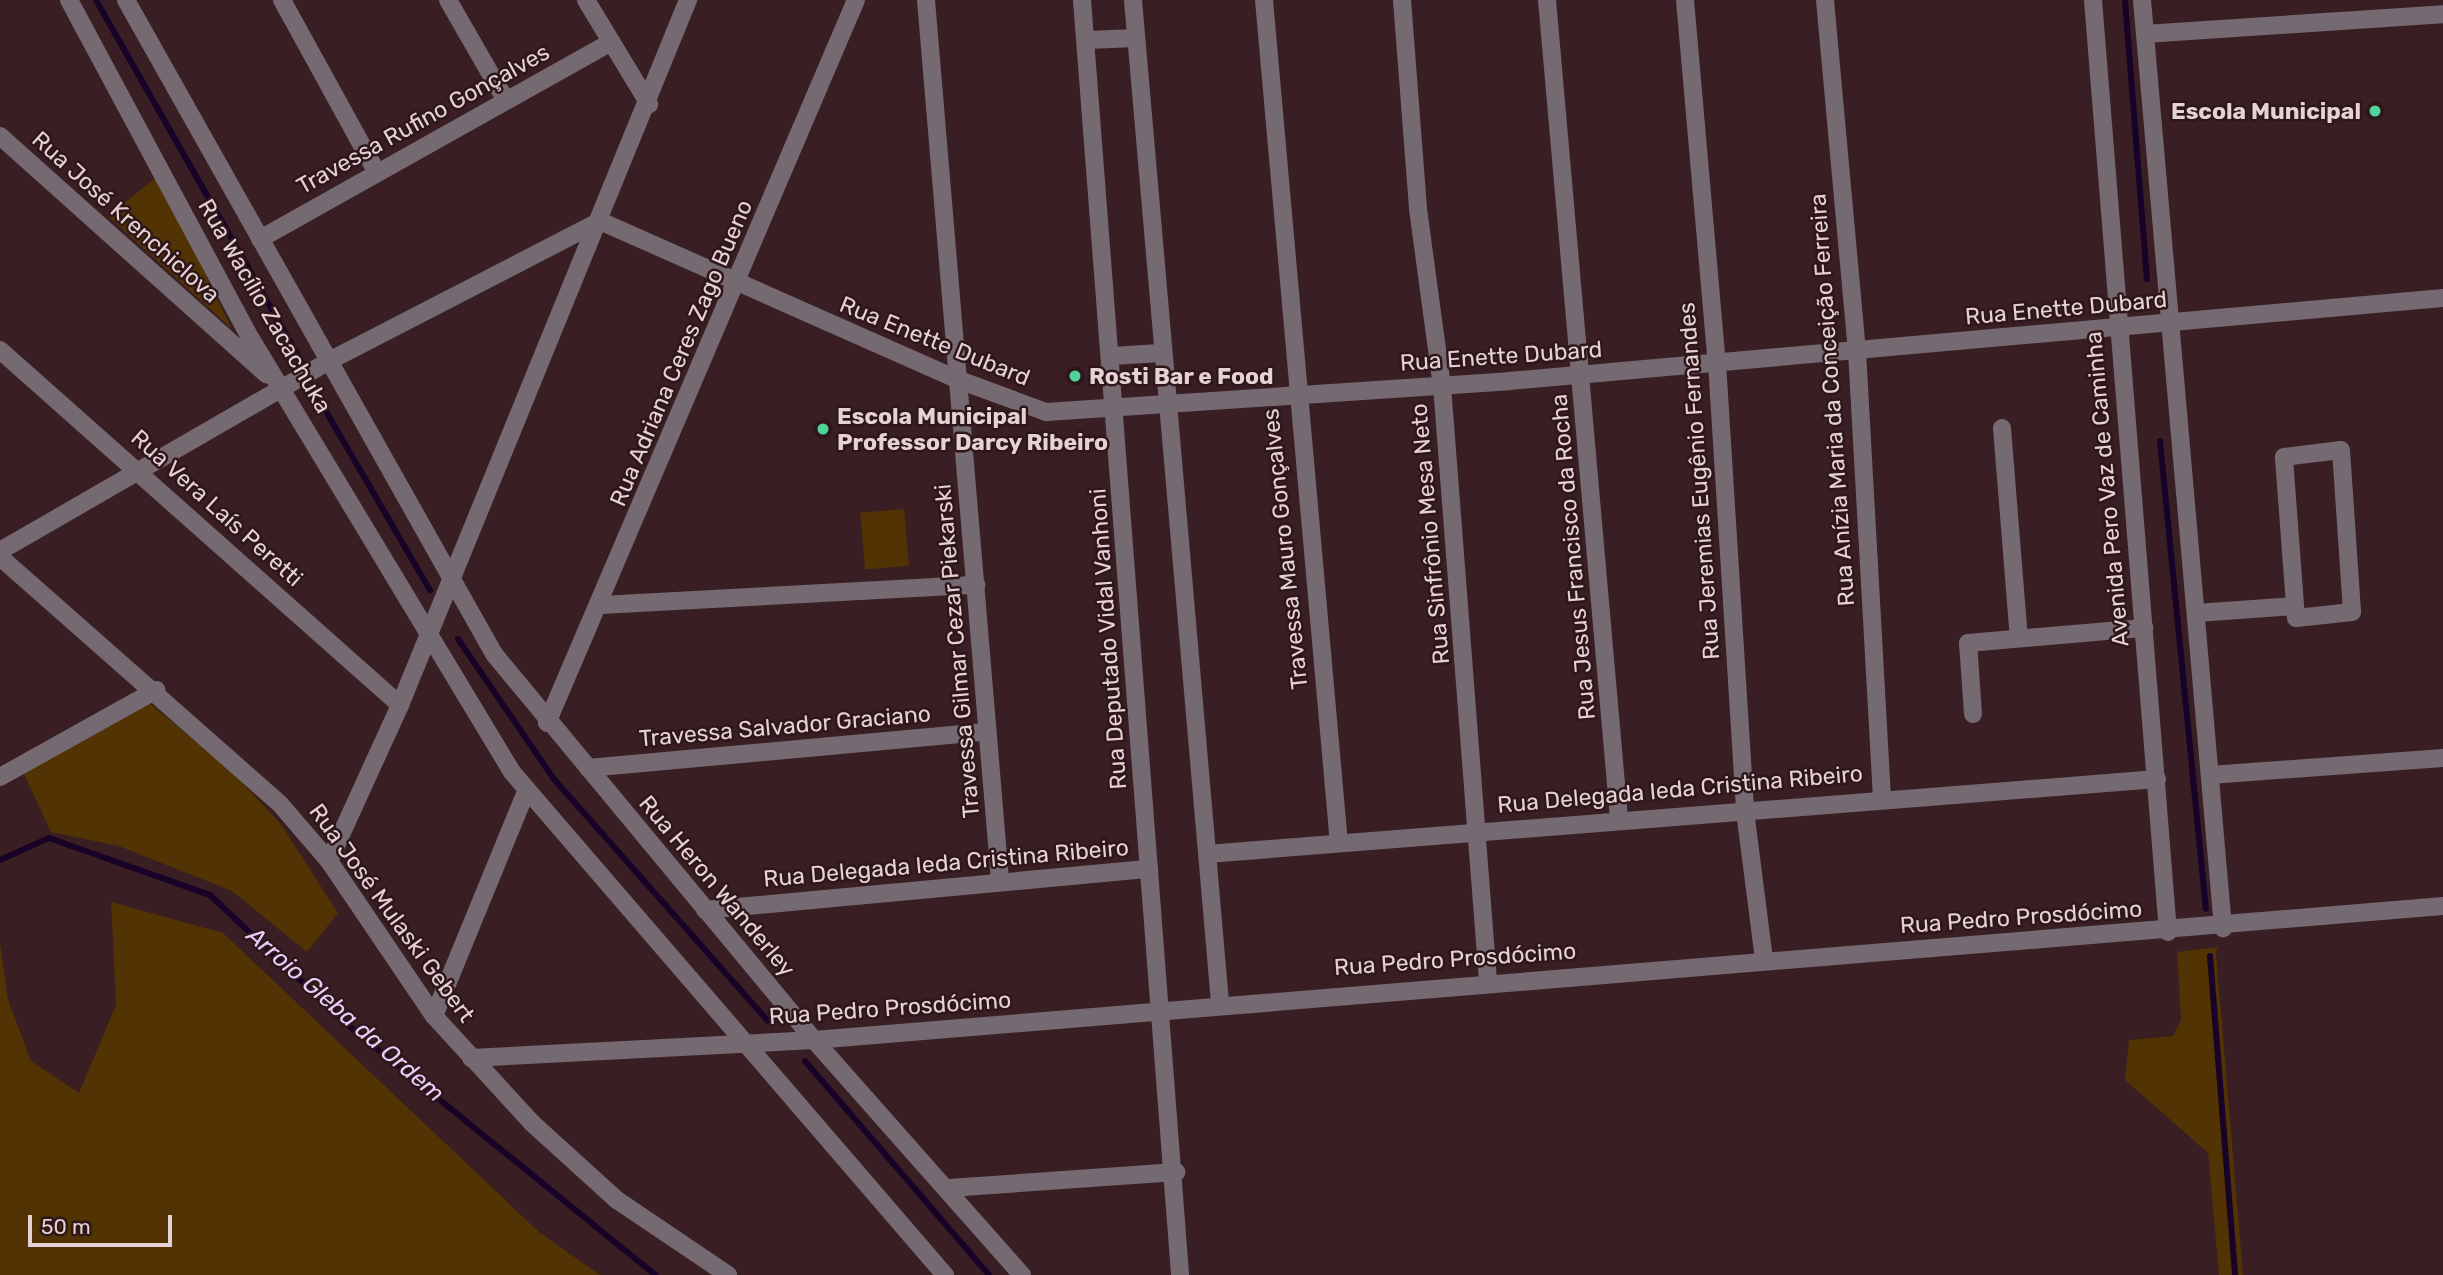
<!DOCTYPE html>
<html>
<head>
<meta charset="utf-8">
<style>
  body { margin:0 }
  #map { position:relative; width:2443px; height:1275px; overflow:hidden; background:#391f23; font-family:Rubik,sans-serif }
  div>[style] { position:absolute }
  .green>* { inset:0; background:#513304; transform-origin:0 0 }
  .stream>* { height:6px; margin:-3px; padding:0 3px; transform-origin:3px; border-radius:3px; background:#190227 }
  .minor>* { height:18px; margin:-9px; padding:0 9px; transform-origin:9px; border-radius:9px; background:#756a71 }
  .dots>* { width:19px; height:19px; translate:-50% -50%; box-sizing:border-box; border:4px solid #2e161a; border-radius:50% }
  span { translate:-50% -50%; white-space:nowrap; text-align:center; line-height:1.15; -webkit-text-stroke:5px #2e161a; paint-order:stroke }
  .poi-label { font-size:23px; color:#e4d2d4; font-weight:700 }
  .right { translate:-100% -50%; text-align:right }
  .left { translate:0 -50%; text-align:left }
  .street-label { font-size:23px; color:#e4d2d4 }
  .water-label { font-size:24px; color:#e6cef9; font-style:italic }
  .scale { position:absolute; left:28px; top:1215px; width:144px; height:32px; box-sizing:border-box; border:4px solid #e4d2d4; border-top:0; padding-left:9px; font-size:21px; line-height:24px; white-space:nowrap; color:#e4d2d4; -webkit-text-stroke:5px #2e161a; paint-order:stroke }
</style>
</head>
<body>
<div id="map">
  <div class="green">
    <div style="clip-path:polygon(158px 176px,232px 329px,108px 216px)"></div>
    <div style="left:904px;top:509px;width:57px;height:44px;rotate:85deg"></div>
    <div style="clip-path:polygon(148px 702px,230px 770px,280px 823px,338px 913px,307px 952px,232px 891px,119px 846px,51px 832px,22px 770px)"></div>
    <div style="clip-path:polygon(111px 902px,223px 933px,539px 1232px,600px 1275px,0 1275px,0 944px,8px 1000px,31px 1061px,79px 1093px,116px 1005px)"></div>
    <div style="clip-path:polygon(2218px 947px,2216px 953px,2243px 1275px,2219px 1275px,2208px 1153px,2125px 1080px,2129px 1040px,2173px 1036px,2181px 1020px,2177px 952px)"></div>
  </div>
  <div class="stream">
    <div style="left:96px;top:0;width:417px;rotate:60.4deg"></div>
    <div style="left:2125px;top:0;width:280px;rotate:85.5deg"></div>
    <div style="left:317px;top:396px;width:225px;rotate:59.8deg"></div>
    <div style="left:2160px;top:441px;width:470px;rotate:84.4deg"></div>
    <div style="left:458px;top:639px;width:168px;rotate:55.6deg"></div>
    <div style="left:553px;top:778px;width:324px;rotate:48.5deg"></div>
    <div style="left:0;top:860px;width:54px;rotate:-24.2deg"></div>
    <div style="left:49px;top:838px;width:171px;rotate:19.5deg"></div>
    <div style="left:210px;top:895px;width:191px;rotate:43.3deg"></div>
    <div style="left:349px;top:1026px;width:395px;rotate:39.1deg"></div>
    <div style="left:2210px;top:956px;width:320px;rotate:85.5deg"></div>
    <div style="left:805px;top:1061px;width:282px;rotate:49.3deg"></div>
  </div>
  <div class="minor">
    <div style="left:69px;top:0;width:385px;rotate:61.8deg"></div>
    <div style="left:251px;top:339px;width:506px;rotate:58.92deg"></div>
    <div style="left:512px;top:772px;width:664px;rotate:49.28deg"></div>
    <div style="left:126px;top:0;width:750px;rotate:60.63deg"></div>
    <div style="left:494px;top:654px;width:501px;rotate:50.34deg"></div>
    <div style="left:814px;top:1040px;width:314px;rotate:48.5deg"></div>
    <div style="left:282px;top:0;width:197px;rotate:61.2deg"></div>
    <div style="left:448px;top:0;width:116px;rotate:60.1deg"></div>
    <div style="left:586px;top:0;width:122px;rotate:58.8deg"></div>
    <div style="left:926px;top:0;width:883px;rotate:85.19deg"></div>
    <div style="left:1082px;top:0;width:1279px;rotate:85.6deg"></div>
    <div style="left:1133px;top:0;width:1006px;rotate:85.04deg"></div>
    <div style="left:1264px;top:0;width:846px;rotate:84.92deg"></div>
    <div style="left:1402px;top:0;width:210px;rotate:85.6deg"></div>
    <div style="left:1418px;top:209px;width:179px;rotate:82.3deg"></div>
    <div style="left:1442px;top:386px;width:597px;rotate:85.58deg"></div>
    <div style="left:1547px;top:0;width:821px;rotate:84.97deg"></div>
    <div style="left:1685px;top:0;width:364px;rotate:85deg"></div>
    <div style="left:1717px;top:363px;width:449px;rotate:86.4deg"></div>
    <div style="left:1745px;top:811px;width:149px;rotate:82.7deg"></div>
    <div style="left:1825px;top:0;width:352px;rotate:84.8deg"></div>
    <div style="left:1857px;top:351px;width:447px;rotate:86.8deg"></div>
    <div style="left:2093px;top:0;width:935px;rotate:85.4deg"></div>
    <div style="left:2142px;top:0;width:932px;rotate:85.01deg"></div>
    <div style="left:2145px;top:34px;width:299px;rotate:-3.8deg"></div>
    <div style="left:1087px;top:40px;width:49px;rotate:-2.3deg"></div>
    <div style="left:0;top:136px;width:358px;rotate:41.8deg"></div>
    <div style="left:600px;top:221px;width:393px;rotate:23.9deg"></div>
    <div style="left:959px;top:380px;width:93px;rotate:20.2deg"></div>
    <div style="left:1046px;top:412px;width:464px;rotate:-3.8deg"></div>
    <div style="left:1509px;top:381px;width:938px;rotate:-5.08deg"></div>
    <div style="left:260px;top:239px;width:403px;rotate:-29.3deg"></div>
    <div style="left:0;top:350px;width:535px;rotate:41.59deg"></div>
    <div style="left:1112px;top:356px;width:48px;rotate:-3.6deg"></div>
    <div style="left:2002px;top:428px;width:211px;rotate:85.4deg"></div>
    <div style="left:2341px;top:450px;width:162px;rotate:86.1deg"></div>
    <div style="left:2352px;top:612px;width:56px;rotate:173.9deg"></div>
    <div style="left:2296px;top:618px;width:161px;rotate:-94.3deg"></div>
    <div style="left:2284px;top:457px;width:57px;rotate:-7deg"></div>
    <div style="left:0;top:551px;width:380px;rotate:-30deg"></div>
    <div style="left:329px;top:361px;width:305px;rotate:-27.3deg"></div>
    <div style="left:0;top:557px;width:373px;rotate:41.4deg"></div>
    <div style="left:280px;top:804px;width:75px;rotate:49.3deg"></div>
    <div style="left:329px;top:861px;width:187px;rotate:55.9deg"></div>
    <div style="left:434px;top:1016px;width:145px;rotate:47.5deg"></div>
    <div style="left:532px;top:1123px;width:115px;rotate:42.2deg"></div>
    <div style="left:617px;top:1200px;width:134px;rotate:34deg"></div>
    <div style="left:601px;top:605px;width:376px;rotate:-3.1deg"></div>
    <div style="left:2196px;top:613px;width:98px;rotate:-4.1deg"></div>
    <div style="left:1973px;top:714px;width:71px;rotate:-94deg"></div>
    <div style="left:1968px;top:643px;width:177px;rotate:-4.9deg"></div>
    <div style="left:547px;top:723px;width:786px;rotate:-66.86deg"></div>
    <div style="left:588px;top:768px;width:401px;rotate:-5.2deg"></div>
    <div style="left:2210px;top:775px;width:234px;rotate:-4.2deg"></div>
    <div style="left:0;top:777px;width:179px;rotate:-29.1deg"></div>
    <div style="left:1207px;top:854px;width:953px;rotate:-4.51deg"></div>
    <div style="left:329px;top:861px;width:171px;rotate:-65.5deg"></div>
    <div style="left:400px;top:705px;width:762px;rotate:-67.78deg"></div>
    <div style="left:705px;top:910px;width:446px;rotate:-5.3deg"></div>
    <div style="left:434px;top:1016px;width:245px;rotate:-67.7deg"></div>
    <div style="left:471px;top:1058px;width:343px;rotate:-3deg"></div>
    <div style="left:814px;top:1040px;width:1635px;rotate:-4.7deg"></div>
    <div style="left:949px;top:1188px;width:228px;rotate:-4deg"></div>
  </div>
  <div class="dots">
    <div style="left:2375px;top:111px;background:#4ed399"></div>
    <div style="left:1075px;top:376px;background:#4ed399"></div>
    <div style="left:823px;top:429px;background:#4ed399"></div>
  </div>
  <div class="poi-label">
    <span class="right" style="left:2361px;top:111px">Escola Municipal</span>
    <span class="left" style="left:1089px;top:376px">Rosti Bar e Food</span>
    <span class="left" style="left:837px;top:429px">Escola Municipal<br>Professor Darcy Ribeiro</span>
  </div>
  <div class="street-label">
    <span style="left:423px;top:119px;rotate:-29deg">Travessa Rufino Gonçalves</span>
    <span style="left:126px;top:217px;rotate:42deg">Rua José Krenchiclova</span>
    <span style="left:265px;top:306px;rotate:60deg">Rua Wacílio Zacachuka</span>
    <span style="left:2066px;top:308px;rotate:-5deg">Rua Enette Dubard</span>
    <span style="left:935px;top:341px;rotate:22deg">Rua Enette Dubard</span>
    <span style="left:681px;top:353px;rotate:-67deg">Rua Adriana Ceres Zago Bueno</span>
    <span style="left:1501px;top:356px;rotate:-4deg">Rua Enette Dubard</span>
    <span style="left:1832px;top:400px;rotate:-94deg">Rua Anízia Maria da Conceição Ferreira</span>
    <span style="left:1699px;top:481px;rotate:-94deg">Rua Jeremias Eugênio Fernandes</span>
    <span style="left:2107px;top:489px;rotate:-95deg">Avenida Pero Vaz de Caminha</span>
    <span style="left:217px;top:508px;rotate:42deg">Rua Vera Laís Peretti</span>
    <span style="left:1430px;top:534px;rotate:-95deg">Rua Sinfrônio Mesa Neto</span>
    <span style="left:1285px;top:549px;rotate:-96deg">Travessa Mauro Gonçalves</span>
    <span style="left:1573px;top:557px;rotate:-95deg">Rua Jesus Francisco da Rocha</span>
    <span style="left:1108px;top:639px;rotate:-94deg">Rua Deputado Vidal Vanhoni</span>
    <span style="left:957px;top:651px;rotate:-95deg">Travessa Gilmar Cezar Piekarski</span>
    <span style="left:785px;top:726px;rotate:-5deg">Travessa Salvador Graciano</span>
    <span style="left:1680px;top:789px;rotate:-5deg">Rua Delegada Ieda Cristina Ribeiro</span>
    <span style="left:946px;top:863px;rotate:-5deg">Rua Delegada Ieda Cristina Ribeiro</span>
    <span style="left:717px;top:886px;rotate:50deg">Rua Heron Wanderley</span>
    <span style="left:392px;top:913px;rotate:54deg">Rua José Mulaski Gebert</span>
    <span style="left:2021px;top:917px;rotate:-4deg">Rua Pedro Prosdócimo</span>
    <span style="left:1455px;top:959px;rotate:-4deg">Rua Pedro Prosdócimo</span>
    <span style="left:890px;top:1008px;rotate:-4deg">Rua Pedro Prosdócimo</span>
  </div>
  <div class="water-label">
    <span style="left:345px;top:1015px;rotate:41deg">Arroio Gleba da Ordem</span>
  </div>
  <div class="scale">50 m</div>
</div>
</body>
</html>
